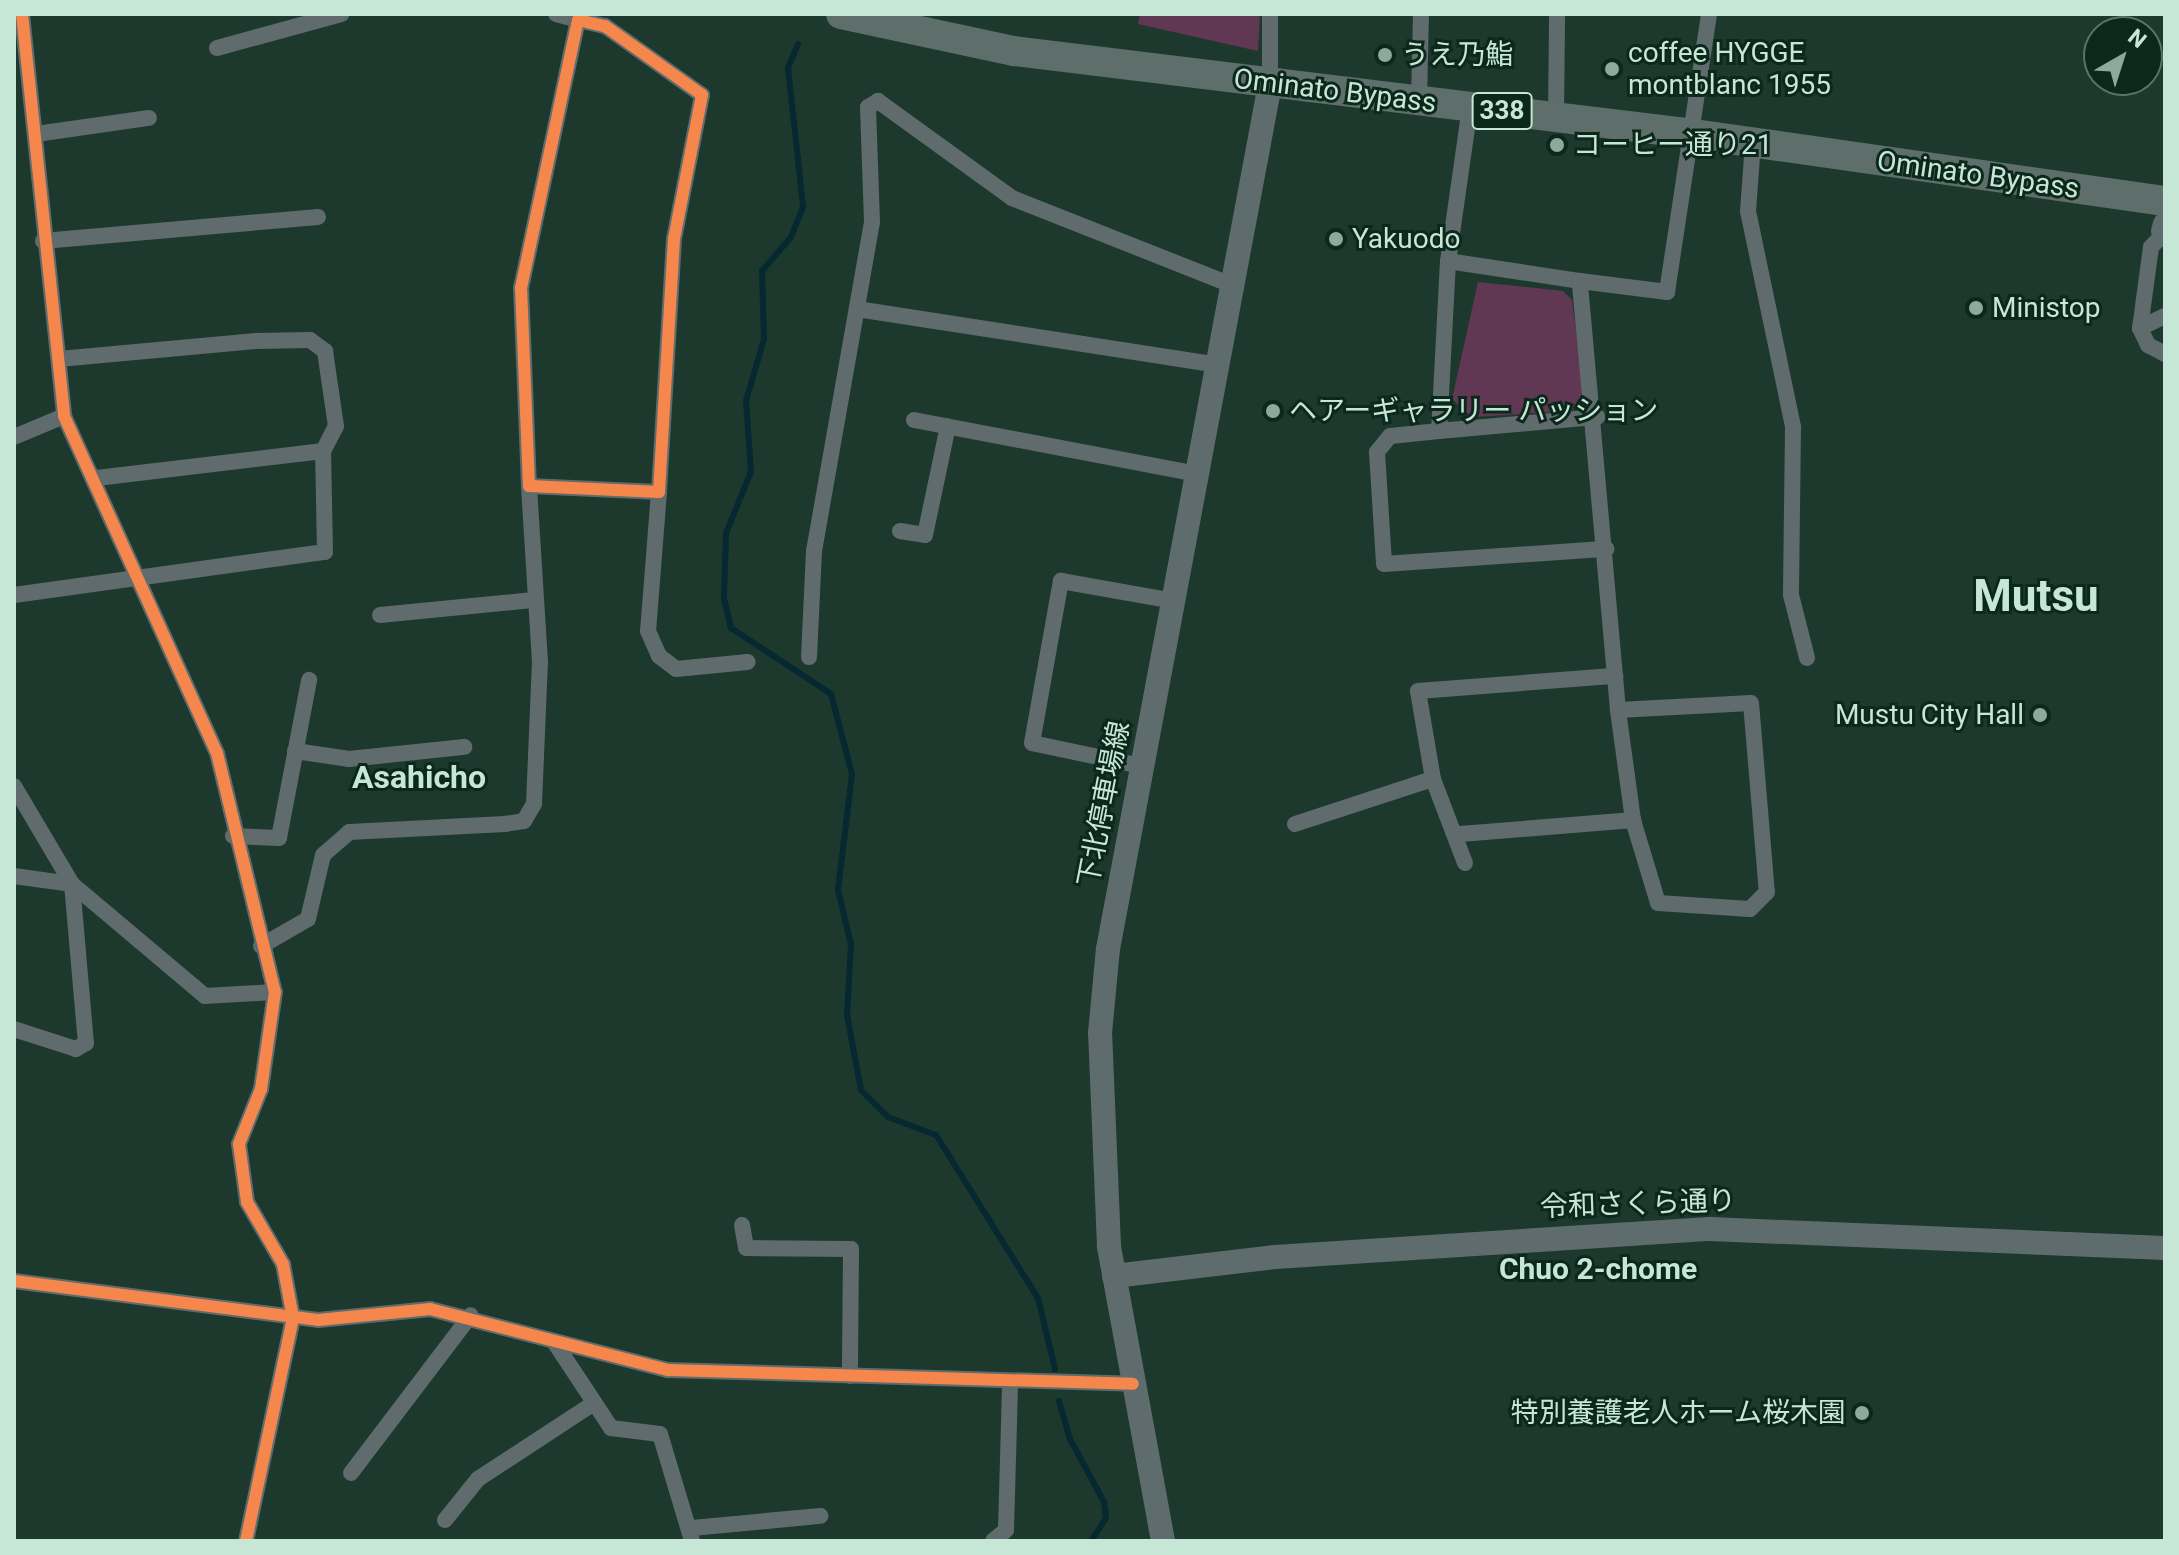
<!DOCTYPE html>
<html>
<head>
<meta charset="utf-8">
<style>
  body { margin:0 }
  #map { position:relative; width:2179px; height:1555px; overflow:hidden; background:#1d392d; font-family:Roboto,"Noto Sans JP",sans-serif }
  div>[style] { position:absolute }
  .green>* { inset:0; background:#613853 }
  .stream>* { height:6px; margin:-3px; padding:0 3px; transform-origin:3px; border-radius:3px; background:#052831 }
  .street>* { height:16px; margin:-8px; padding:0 8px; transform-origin:8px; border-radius:8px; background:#5f6b6d }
  .secondary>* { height:24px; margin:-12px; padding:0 12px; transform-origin:12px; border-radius:12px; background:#5e6c6e }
  .highway>* { height:30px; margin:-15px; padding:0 15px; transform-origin:15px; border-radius:15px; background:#5e6e6b }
  .cycleway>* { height:12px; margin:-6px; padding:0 6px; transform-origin:6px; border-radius:6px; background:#f5874c }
  .dots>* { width:22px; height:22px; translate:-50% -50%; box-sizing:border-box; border:4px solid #0c271b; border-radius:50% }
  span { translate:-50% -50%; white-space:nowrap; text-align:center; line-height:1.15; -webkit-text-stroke:6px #0c271b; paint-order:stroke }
  .shield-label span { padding:2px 6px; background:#0c271b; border:2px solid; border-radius:6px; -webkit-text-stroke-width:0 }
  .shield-label { font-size:26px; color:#c7e7d6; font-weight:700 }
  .poi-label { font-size:28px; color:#c7e7d6 }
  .left { translate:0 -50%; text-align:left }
  .right { translate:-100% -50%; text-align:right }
  .street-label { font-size:28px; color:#c7e7d6 }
  .neighbourhood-label { font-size:30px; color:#c7e7d6; font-weight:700 }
  .quarter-label { font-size:32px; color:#c7e7d6; font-weight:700 }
  .town-label { font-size:44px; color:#c7e7d6; font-weight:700 }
  .frame { position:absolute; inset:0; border:16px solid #c7e7d6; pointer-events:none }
  .north { position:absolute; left:2083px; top:16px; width:80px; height:80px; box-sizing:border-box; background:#0c271b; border:2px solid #577466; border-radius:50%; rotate:39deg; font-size:22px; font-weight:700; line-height:32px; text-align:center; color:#c7e7d6 }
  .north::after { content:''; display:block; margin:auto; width:28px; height:36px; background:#8caa9b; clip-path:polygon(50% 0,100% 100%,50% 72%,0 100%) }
</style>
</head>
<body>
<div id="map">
  <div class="green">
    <div style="clip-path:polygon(1140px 14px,1260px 14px,1258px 51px,1138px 24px)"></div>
    <div style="clip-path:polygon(1478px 282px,1563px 291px,1572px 300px,1585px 396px,1571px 411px,1472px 417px,1452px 399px)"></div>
  </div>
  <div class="stream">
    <div style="left:798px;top:44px;width:26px;rotate:113deg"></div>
    <div style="left:788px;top:68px;width:140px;rotate:83.8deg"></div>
    <div style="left:803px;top:207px;width:32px;rotate:112deg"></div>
    <div style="left:791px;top:237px;width:45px;rotate:130.5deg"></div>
    <div style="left:762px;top:271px;width:68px;rotate:88.3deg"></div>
    <div style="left:764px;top:339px;width:65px;rotate:106.2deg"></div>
    <div style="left:746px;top:401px;width:71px;rotate:86deg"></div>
    <div style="left:751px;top:472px;width:66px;rotate:112.3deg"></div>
    <div style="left:726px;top:533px;width:65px;rotate:91.8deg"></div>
    <div style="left:724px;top:598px;width:31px;rotate:77deg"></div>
    <div style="left:731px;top:628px;width:120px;rotate:33.4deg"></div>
    <div style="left:831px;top:694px;width:83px;rotate:75.3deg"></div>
    <div style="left:852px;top:774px;width:117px;rotate:96.9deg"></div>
    <div style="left:838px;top:890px;width:56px;rotate:76.5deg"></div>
    <div style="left:851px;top:944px;width:71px;rotate:93.2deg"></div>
    <div style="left:847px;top:1015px;width:76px;rotate:79.4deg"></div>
    <div style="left:861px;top:1090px;width:38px;rotate:45deg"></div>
    <div style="left:888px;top:1117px;width:51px;rotate:20.6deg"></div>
    <div style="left:936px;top:1135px;width:192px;rotate:58deg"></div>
    <div style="left:1038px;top:1298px;width:73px;rotate:76.5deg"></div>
    <div style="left:1059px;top:1401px;width:40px;rotate:74deg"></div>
    <div style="left:1070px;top:1439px;width:72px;rotate:61.6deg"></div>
    <div style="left:1104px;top:1502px;width:16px;rotate:83deg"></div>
    <div style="left:1106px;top:1518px;width:27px;rotate:123deg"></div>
  </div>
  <div class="street">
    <div style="left:22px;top:14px;width:404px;rotate:84deg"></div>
    <div style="left:64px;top:416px;width:370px;rotate:65.6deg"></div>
    <div style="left:217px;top:753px;width:246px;rotate:76.4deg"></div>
    <div style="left:275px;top:992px;width:98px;rotate:98.2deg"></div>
    <div style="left:261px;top:1089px;width:59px;rotate:111.8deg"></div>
    <div style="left:239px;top:1144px;width:59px;rotate:82.1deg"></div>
    <div style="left:247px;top:1202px;width:72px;rotate:59.9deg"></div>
    <div style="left:283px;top:1264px;width:55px;rotate:79.5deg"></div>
    <div style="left:293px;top:1318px;width:228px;rotate:101.9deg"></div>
    <div style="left:556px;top:14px;width:23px;rotate:15deg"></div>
    <div style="left:578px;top:20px;width:6px;rotate:-72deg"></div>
    <div style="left:578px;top:20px;width:28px;rotate:13deg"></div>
    <div style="left:605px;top:26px;width:119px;rotate:35.4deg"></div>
    <div style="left:702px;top:95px;width:147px;rotate:101deg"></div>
    <div style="left:674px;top:239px;width:253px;rotate:93.4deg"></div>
    <div style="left:659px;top:492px;width:130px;rotate:-177.4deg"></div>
    <div style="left:529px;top:486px;width:198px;rotate:-92.3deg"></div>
    <div style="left:521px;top:288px;width:274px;rotate:-78deg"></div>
    <div style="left:217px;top:48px;width:129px;rotate:-15.3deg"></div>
    <div style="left:1270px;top:84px;width:70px;rotate:-90deg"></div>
    <div style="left:1419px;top:101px;width:87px;rotate:-88.7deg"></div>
    <div style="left:1470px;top:107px;width:156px;rotate:98.1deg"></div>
    <div style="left:1448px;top:261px;width:170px;rotate:93deg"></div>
    <div style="left:1439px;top:431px;width:49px;rotate:174.2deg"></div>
    <div style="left:1390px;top:436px;width:21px;rotate:129deg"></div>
    <div style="left:1377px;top:452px;width:112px;rotate:86.4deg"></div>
    <div style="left:1384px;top:564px;width:223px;rotate:-3.9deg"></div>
    <div style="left:1556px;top:118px;width:104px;rotate:-89.4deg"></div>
    <div style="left:36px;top:134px;width:114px;rotate:-8.1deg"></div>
    <div style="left:1753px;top:143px;width:68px;rotate:94.2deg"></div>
    <div style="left:1748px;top:211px;width:221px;rotate:78.2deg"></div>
    <div style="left:1793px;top:427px;width:168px;rotate:90.7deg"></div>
    <div style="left:1791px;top:595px;width:65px;rotate:75.7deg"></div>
    <div style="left:2165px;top:233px;width:20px;rotate:135deg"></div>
    <div style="left:2151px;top:247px;width:82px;rotate:97.7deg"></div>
    <div style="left:2140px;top:328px;width:19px;rotate:65deg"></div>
    <div style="left:2148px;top:345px;width:19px;rotate:28deg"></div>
    <div style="left:43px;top:241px;width:276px;rotate:-5deg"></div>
    <div style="left:1448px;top:261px;width:134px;rotate:8.6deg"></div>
    <div style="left:857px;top:309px;width:366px;rotate:8.8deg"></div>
    <div style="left:2140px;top:328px;width:28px;rotate:-26deg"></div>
    <div style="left:59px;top:359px;width:198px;rotate:-5.2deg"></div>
    <div style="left:256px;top:341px;width:54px;rotate:-1.1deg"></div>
    <div style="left:310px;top:340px;width:19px;rotate:36deg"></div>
    <div style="left:325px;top:351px;width:76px;rotate:81.7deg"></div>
    <div style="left:336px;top:426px;width:28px;rotate:117deg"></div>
    <div style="left:323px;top:451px;width:230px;rotate:173.2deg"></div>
    <div style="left:914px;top:420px;width:289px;rotate:10.8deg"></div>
    <div style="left:1439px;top:431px;width:159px;rotate:-5.1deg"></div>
    <div style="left:14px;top:437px;width:54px;rotate:-22.8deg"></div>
    <div style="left:659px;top:492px;width:139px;rotate:94.5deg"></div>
    <div style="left:648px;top:631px;width:27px;rotate:66deg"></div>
    <div style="left:659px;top:656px;width:21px;rotate:37deg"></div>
    <div style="left:676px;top:669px;width:72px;rotate:-5.6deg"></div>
    <div style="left:900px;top:531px;width:25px;rotate:9deg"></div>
    <div style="left:925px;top:535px;width:111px;rotate:-78.1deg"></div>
    <div style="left:14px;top:595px;width:314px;rotate:-7.9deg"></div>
    <div style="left:325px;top:552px;width:101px;rotate:-91.1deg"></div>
    <div style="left:380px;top:615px;width:155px;rotate:-5.6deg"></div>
    <div style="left:809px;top:657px;width:106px;rotate:-87.3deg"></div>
    <div style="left:814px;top:551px;width:334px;rotate:-80deg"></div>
    <div style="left:872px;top:222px;width:115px;rotate:-92deg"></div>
    <div style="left:868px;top:107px;width:12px;rotate:-31deg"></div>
    <div style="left:878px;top:101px;width:165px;rotate:35.9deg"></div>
    <div style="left:1012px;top:198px;width:239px;rotate:21.6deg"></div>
    <div style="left:1751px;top:703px;width:190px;rotate:85.2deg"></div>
    <div style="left:1767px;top:892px;width:24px;rotate:135deg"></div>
    <div style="left:1750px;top:909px;width:92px;rotate:-176.3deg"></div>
    <div style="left:1658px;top:903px;width:87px;rotate:-106.8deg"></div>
    <div style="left:1633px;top:820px;width:111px;rotate:-97.8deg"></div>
    <div style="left:1618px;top:710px;width:133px;rotate:-3deg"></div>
    <div style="left:1618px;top:710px;width:431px;rotate:-95.1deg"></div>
    <div style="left:1580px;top:281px;width:88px;rotate:7.2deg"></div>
    <div style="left:1667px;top:292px;width:281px;rotate:-81.4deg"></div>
    <div style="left:295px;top:751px;width:55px;rotate:8.4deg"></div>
    <div style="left:349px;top:759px;width:116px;rotate:-6deg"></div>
    <div style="left:1141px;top:766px;width:111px;rotate:-168.1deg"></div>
    <div style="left:1032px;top:743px;width:165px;rotate:-79.9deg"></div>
    <div style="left:1061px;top:581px;width:114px;rotate:10.1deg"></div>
    <div style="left:14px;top:786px;width:114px;rotate:59.4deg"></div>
    <div style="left:72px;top:884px;width:174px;rotate:40.1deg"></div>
    <div style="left:205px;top:996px;width:70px;rotate:-3.3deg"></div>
    <div style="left:1295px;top:824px;width:145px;rotate:-18.1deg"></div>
    <div style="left:1460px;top:834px;width:174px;rotate:-4.6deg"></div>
    <div style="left:233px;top:836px;width:46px;rotate:2.5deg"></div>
    <div style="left:279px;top:838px;width:161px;rotate:-79.2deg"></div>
    <div style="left:1465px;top:863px;width:90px;rotate:-110.9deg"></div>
    <div style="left:1433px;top:779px;width:89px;rotate:-99.7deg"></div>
    <div style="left:1418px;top:691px;width:198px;rotate:-4.4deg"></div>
    <div style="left:14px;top:876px;width:59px;rotate:7.9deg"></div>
    <div style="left:72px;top:884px;width:160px;rotate:85deg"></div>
    <div style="left:86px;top:1043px;width:12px;rotate:149deg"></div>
    <div style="left:76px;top:1049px;width:65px;rotate:-162.1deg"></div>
    <div style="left:261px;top:946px;width:54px;rotate:-29.9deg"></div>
    <div style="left:308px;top:919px;width:66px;rotate:-76.8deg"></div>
    <div style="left:323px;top:855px;width:35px;rotate:-41deg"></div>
    <div style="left:349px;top:832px;width:156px;rotate:-2.9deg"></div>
    <div style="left:505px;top:824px;width:19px;rotate:-9deg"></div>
    <div style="left:524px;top:821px;width:20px;rotate:-60deg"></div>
    <div style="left:534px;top:804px;width:142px;rotate:-87.6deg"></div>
    <div style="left:540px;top:662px;width:176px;rotate:-93.6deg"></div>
    <div style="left:742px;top:1225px;width:23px;rotate:80deg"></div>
    <div style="left:746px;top:1248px;width:105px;rotate:0.5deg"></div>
    <div style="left:851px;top:1249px;width:127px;rotate:90.5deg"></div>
    <div style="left:14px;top:1281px;width:306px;rotate:7.3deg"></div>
    <div style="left:318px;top:1320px;width:113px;rotate:-5.6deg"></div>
    <div style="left:430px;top:1309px;width:246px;rotate:14.4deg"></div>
    <div style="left:668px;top:1370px;width:465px;rotate:1.7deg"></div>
    <div style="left:555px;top:1343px;width:102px;rotate:56.6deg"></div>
    <div style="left:611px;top:1428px;width:49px;rotate:7deg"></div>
    <div style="left:660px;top:1434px;width:112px;rotate:73.3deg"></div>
    <div style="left:351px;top:1473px;width:198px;rotate:-52.8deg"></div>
    <div style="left:445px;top:1520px;width:53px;rotate:-51.2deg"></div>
    <div style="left:478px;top:1479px;width:139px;rotate:-33.2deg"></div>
    <div style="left:692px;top:1528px;width:129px;rotate:-5.4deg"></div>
    <div style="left:993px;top:1541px;width:17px;rotate:-40deg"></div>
    <div style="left:1006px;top:1530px;width:147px;rotate:-88.4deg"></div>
  </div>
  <div class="secondary">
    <div style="left:2163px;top:231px;width:7px;rotate:-74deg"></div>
    <div style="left:1114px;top:1276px;width:162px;rotate:-6.7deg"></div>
    <div style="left:1275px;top:1257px;width:436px;rotate:-3.7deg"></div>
    <div style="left:1710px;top:1229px;width:455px;rotate:2.4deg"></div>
    <div style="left:1163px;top:1541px;width:300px;rotate:-100.4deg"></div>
    <div style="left:1109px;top:1246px;width:213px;rotate:-92.4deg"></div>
    <div style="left:1100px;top:1033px;width:84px;rotate:-84.6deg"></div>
    <div style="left:1108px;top:949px;width:880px;rotate:-79.39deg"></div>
  </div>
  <div class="highway">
    <div style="left:841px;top:14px;width:177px;rotate:12.1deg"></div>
    <div style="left:1014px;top:51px;width:685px;rotate:6.96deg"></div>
    <div style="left:1694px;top:134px;width:476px;rotate:8.1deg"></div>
  </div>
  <div class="cycleway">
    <div style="left:22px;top:14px;width:404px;rotate:84deg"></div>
    <div style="left:64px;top:416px;width:370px;rotate:65.6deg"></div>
    <div style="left:217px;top:753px;width:246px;rotate:76.4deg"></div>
    <div style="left:275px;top:992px;width:98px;rotate:98.2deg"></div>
    <div style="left:261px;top:1089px;width:59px;rotate:111.8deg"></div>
    <div style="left:239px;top:1144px;width:59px;rotate:82.1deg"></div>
    <div style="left:247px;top:1202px;width:72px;rotate:59.9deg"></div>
    <div style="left:283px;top:1264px;width:55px;rotate:79.5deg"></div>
    <div style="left:293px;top:1318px;width:228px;rotate:101.9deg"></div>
    <div style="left:578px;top:20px;width:28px;rotate:13deg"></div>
    <div style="left:605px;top:26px;width:119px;rotate:35.4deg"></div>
    <div style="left:702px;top:95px;width:147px;rotate:101deg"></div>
    <div style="left:674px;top:239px;width:253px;rotate:93.4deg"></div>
    <div style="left:659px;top:492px;width:130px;rotate:-177.4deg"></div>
    <div style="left:529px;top:486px;width:198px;rotate:-92.3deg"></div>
    <div style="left:521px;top:288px;width:274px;rotate:-78deg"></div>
    <div style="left:14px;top:1281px;width:306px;rotate:7.3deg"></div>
    <div style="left:318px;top:1320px;width:113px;rotate:-5.6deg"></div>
    <div style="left:430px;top:1309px;width:246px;rotate:14.4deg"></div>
    <div style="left:668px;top:1370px;width:465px;rotate:1.7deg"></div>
  </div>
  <div class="dots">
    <div style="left:1385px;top:55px;background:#8caa9b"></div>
    <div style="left:1612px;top:69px;background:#8caa9b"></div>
    <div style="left:1557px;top:145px;background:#8caa9b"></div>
    <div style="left:1336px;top:239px;background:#8caa9b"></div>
    <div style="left:1976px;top:308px;background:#8caa9b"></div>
    <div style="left:1273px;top:411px;background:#8caa9b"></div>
    <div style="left:2040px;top:715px;background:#8caa9b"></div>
    <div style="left:1862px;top:1413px;background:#8caa9b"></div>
  </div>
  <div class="shield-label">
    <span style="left:1502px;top:111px">338</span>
  </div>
  <div class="poi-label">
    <span class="left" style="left:1628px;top:69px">coffee HYGGE<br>montblanc 1955</span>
    <span class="left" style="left:1401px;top:55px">うえ乃鮨</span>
    <span class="left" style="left:1573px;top:145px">コーヒー通り21</span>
    <span class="left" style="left:1352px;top:239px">Yakuodo</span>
    <span class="left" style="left:1992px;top:308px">Ministop</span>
    <span class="left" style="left:1289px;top:411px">ヘアーギャラリー パッション</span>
    <span class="right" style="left:2024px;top:715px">Mustu City Hall</span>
    <span class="right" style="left:1846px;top:1413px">特別養護老人ホーム桜木園</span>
  </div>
  <div class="street-label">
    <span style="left:1335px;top:91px;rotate:7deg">Ominato Bypass</span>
    <span style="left:1978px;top:175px;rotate:8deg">Ominato Bypass</span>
    <span style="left:1104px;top:804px;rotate:-79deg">下北停車場線</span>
    <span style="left:1638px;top:1204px;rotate:-2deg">令和さくら通り</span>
  </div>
  <div class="neighbourhood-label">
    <span style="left:1598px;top:1269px">Chuo 2-chome</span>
  </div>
  <div class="quarter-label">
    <span style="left:419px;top:777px">Asahicho</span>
  </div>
  <div class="town-label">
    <span style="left:2036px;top:596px">Mutsu</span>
  </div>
  <div class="frame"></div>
  <div class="north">N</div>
</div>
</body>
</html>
